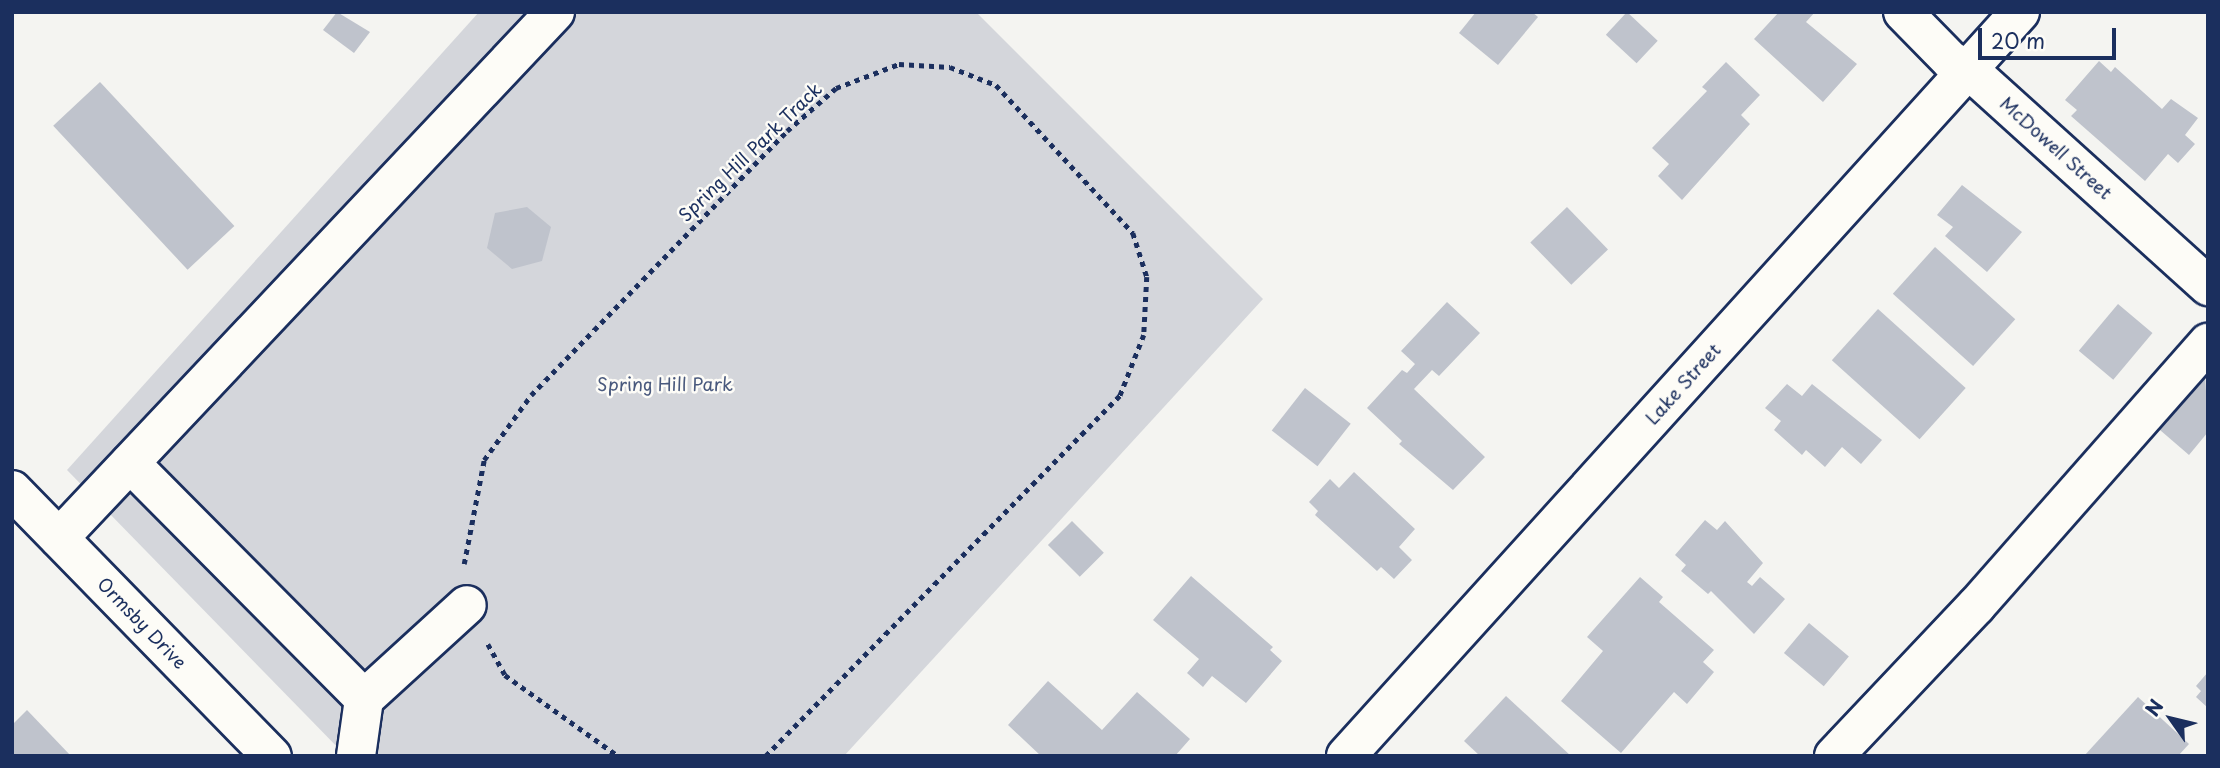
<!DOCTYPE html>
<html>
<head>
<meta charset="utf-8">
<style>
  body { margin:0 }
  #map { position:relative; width:2220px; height:768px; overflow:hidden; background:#f4f4f1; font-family:"Playpen Sans",sans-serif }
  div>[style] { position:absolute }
  .green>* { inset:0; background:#d4d6db }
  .building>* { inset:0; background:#bfc3cc; transform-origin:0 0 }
  .path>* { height:4.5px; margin-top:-2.25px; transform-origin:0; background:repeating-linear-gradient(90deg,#1b2f5e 0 5px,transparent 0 10px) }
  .roads { filter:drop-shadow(2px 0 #1b2f5e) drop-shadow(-2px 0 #1b2f5e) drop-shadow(0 2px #1b2f5e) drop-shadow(0 -2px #1b2f5e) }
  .minor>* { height:38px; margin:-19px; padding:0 19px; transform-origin:19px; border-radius:19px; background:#fdfcf7 }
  span { translate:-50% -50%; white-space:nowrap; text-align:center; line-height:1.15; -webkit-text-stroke:5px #fdfcf7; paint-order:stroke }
  .street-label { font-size:18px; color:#1b2f5e }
  .park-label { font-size:18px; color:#49597d }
  .frame { position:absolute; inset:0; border:14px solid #1b2f5e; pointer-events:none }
  .north { position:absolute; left:2136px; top:684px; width:70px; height:70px; -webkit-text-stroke:5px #fdfcf7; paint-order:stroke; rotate:304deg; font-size:19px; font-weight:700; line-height:28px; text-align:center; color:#1b2f5e }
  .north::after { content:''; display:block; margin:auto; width:24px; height:32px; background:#1b2f5e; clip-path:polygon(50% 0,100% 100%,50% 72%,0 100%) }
  .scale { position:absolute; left:1978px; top:28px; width:138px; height:32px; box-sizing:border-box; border:4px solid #1b2f5e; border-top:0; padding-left:9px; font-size:21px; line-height:24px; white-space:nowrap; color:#1b2f5e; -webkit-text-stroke:5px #fdfcf7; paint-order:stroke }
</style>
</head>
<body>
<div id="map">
  <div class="green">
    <div style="clip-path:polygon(479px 12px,976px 12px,1263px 299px,844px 756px,346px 756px,67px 470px)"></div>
  </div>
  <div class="building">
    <div style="clip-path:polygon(337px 12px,370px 32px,354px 53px,323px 30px)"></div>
    <div style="clip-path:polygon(1476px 12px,1532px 12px,1538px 17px,1498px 65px,1459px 33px)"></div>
    <div style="left:1627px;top:12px;width:42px;height:31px;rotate:43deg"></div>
    <div style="clip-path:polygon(1779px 12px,1815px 12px,1806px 22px,1857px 64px,1823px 102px,1754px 39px)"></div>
    <div style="clip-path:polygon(2099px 61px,2111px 72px,2115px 67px,2162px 109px,2171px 99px,2198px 118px,2185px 135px,2195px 144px,2178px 163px,2168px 154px,2145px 181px,2071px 116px,2077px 110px,2065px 100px)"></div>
    <div style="clip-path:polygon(1726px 62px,1760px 95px,1741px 115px,1750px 124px,1682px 200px,1658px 176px,1669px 164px,1652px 148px,1707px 91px,1702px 87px)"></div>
    <div style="left:100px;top:82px;width:197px;height:64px;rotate:47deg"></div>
    <div style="clip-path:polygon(1962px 185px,2022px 232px,1987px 272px,1945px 236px,1953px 227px,1937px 215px)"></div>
    <div style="clip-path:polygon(527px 207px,551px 227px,542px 261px,512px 269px,487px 248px,495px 213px)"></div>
    <div style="left:1567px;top:207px;width:59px;height:51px;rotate:46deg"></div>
    <div style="left:1935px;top:247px;width:108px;height:63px;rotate:42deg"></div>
    <div style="clip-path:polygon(1447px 302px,1480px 333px,1439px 376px,1432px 370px,1414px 389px,1485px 457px,1453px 490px,1399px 444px,1402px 441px,1367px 408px,1402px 370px,1407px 373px,1415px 364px,1401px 351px)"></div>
    <div style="left:2118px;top:304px;width:45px;height:61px;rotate:40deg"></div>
    <div style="left:1878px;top:309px;width:118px;height:69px;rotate:42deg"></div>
    <div style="clip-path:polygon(2205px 371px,2208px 432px,2189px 455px,2153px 424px)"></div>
    <div style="clip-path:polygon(1787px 384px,1802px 396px,1812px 384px,1882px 440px,1861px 464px,1842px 447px,1825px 467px,1806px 450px,1802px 455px,1774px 430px,1781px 421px,1765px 408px)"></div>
    <div style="left:1305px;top:388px;width:58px;height:54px;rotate:38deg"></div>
    <div style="clip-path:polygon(1354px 472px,1415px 529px,1399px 547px,1412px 560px,1394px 579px,1381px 567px,1377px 571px,1315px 515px,1318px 511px,1309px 502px,1330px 479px,1339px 488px)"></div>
    <div style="clip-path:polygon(1705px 520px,1717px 530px,1725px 521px,1763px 563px,1747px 582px,1752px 586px,1760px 577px,1785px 599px,1754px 634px,1711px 591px,1708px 594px,1681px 571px,1686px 565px,1675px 555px)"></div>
    <div style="left:1072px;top:521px;width:45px;height:34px;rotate:45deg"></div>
    <div style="clip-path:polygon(1191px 576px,1273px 647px,1270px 650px,1282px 661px,1246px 703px,1212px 676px,1203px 687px,1187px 673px,1199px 659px,1153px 620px)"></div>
    <div style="clip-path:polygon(1640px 577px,1663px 597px,1659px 602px,1714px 650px,1703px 662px,1714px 672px,1687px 704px,1674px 692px,1621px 753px,1561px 701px,1603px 651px,1587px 637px)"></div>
    <div style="left:1809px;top:623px;width:52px;height:39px;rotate:40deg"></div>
    <div style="clip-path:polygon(2208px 672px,2208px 708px,2196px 697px,2201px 691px,2196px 686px)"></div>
    <div style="clip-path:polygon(1048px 681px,1102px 730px,1137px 692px,1190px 739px,1175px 756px,1041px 756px,1008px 725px)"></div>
    <div style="clip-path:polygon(1506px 696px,1571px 756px,1480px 756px,1464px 741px)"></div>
    <div style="clip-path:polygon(2138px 697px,2189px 744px,2178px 756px,2084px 756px)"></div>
    <div style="clip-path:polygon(27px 710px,71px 756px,12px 756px,12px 725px)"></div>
  </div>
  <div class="path">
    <div style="left:464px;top:564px;width:106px;rotate:-79.1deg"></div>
    <div style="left:484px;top:460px;width:80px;rotate:-54.1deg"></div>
    <div style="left:531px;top:395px;width:368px;rotate:-45.9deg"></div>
    <div style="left:787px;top:131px;width:65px;rotate:-41.3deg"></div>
    <div style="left:836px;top:88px;width:67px;rotate:-20.9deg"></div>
    <div style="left:899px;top:64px;width:51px;rotate:3.4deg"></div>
    <div style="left:950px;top:67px;width:49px;rotate:21.4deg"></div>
    <div style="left:996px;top:85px;width:202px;rotate:47.2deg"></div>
    <div style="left:1133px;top:233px;width:46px;rotate:72.3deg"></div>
    <div style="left:1147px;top:277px;width:58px;rotate:93deg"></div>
    <div style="left:1144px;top:335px;width:66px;rotate:111.5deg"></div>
    <div style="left:1120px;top:396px;width:505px;rotate:134.52deg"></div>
    <div style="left:488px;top:644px;width:35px;rotate:61deg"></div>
    <div style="left:505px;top:675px;width:139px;rotate:35.6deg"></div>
  </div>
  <div class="roads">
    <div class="minor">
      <div style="left:1903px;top:12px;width:69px;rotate:45.6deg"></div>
      <div style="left:1951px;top:61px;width:19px;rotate:25deg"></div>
      <div style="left:1968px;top:69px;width:324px;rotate:42.1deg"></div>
      <div style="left:130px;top:463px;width:332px;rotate:45.2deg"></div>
      <div style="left:364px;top:699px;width:139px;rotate:-42.4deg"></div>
      <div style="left:12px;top:490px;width:372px;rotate:45.7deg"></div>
      <div style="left:59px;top:538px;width:723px;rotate:-46.68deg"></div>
      <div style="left:356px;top:756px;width:58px;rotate:-82deg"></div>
      <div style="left:1346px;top:756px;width:1004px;rotate:-47.83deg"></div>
      <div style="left:1834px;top:756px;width:207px;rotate:-46.6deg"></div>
      <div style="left:1976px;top:606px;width:351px;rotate:-48.6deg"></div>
    </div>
  </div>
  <div class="street-label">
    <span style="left:2056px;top:148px;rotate:42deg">McDowell Street</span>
    <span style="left:750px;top:152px;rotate:-44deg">Spring Hill Park Track</span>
    <span style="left:1683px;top:384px;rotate:-48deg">Lake Street</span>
    <span style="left:142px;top:623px;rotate:46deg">Ormsby Drive</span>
  </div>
  <div class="park-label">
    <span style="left:665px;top:384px">Spring Hill Park</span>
  </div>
  <div class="frame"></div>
  <div class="north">N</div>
  <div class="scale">20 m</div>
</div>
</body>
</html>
